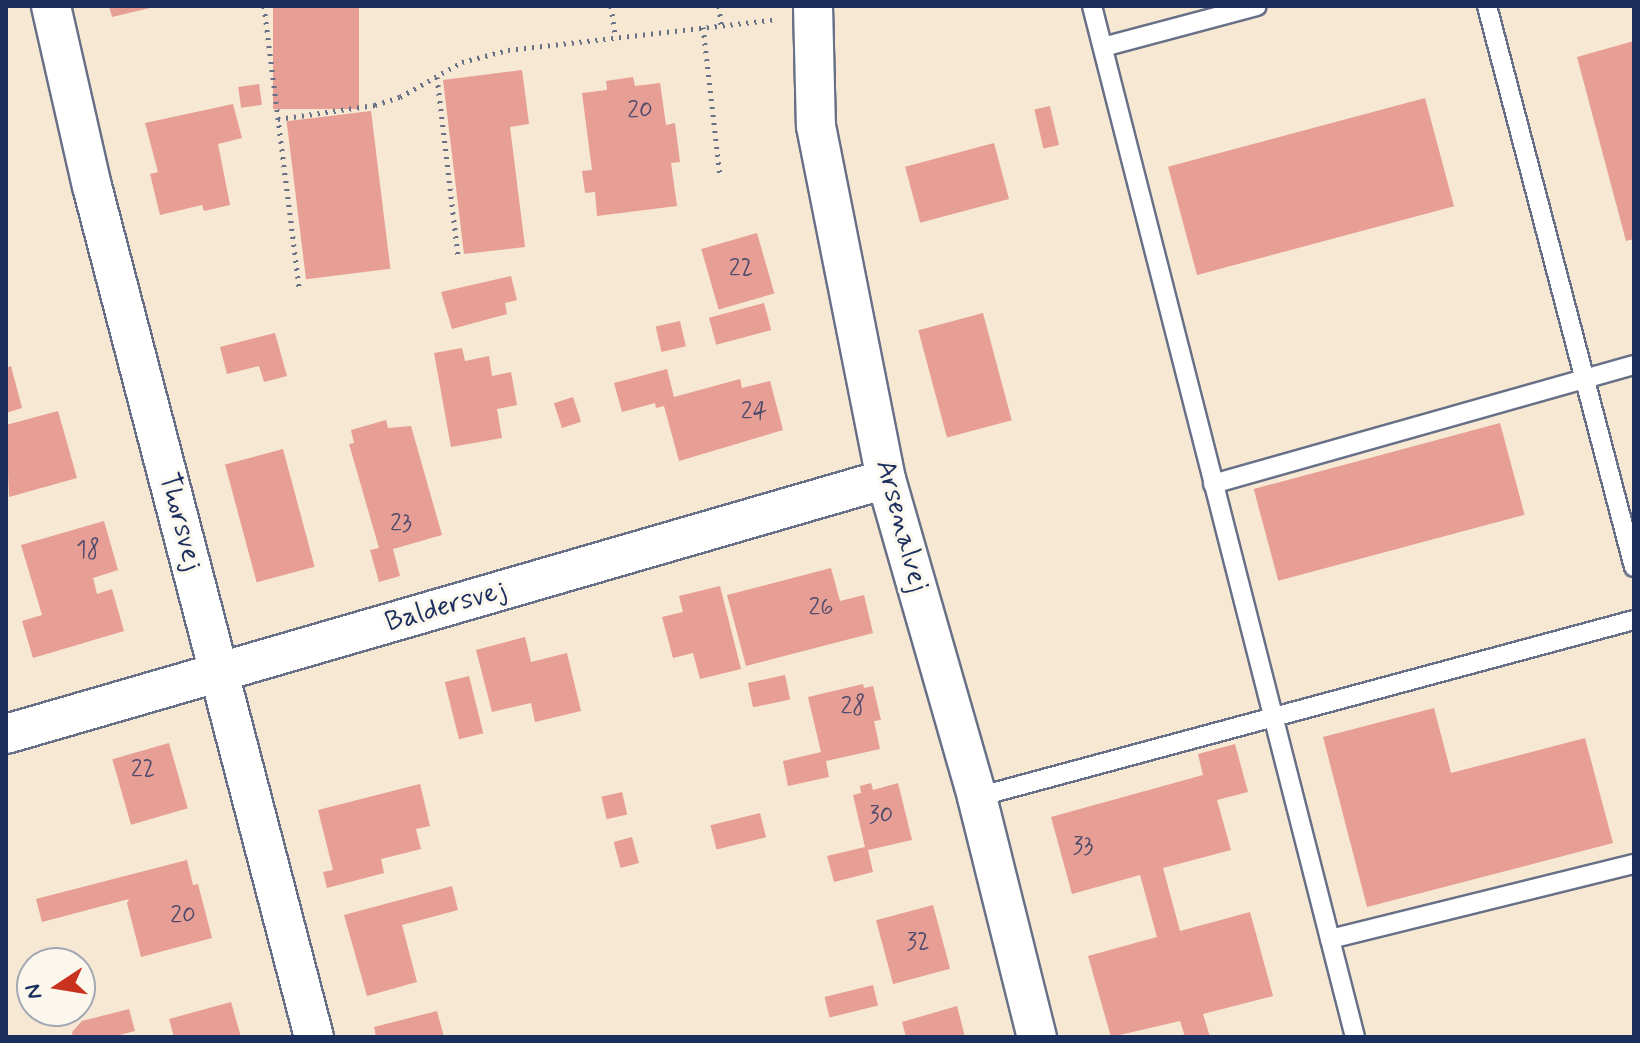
<!DOCTYPE html>
<html>
<head>
<meta charset="utf-8">
<style>
  body { margin:0 }
  #map { position:relative; width:1640px; height:1043px; overflow:hidden; background:#f6e8d2; font-family:Mynerve,sans-serif }
  div>[style] { position:absolute }
  .building>* { inset:0; background:#e69e95; transform-origin:0 0 }
  .path>* { height:5px; margin-top:-2.5px; transform-origin:0; background:repeating-linear-gradient(90deg,#687087 0 2px,transparent 0 8px) }
  .roads { filter:drop-shadow(2px 0 #687087) drop-shadow(-2px 0 #687087) drop-shadow(0 2px #687087) drop-shadow(0 -2px #687087) }
  .lane>* { height:18px; margin:-9px; padding:0 9px; transform-origin:9px; border-radius:9px; background:#fff }
  .street>* { height:38px; margin:-19px; padding:0 19px; transform-origin:19px; border-radius:19px; background:#fff }
  span { translate:-50% -50%; white-space:nowrap; text-align:center; line-height:1.15; -webkit-text-stroke:6px #fbf7ec; paint-order:stroke }
  .number-label { font-size:24px; color:#4e4b6c }
  .number-label span { -webkit-text-stroke-width:0 }
  .street-label { font-size:28px; color:#1b2f5e }
  .frame { position:absolute; inset:0; border:8px solid #1b2f5e; pointer-events:none }
  .north { position:absolute; left:16px; top:947px; width:80px; height:80px; box-sizing:border-box; background:#fbf7ec; border:2px solid #a1a7b3; border-radius:50%; rotate:258deg; font-size:22px; font-weight:700; line-height:32px; text-align:center; color:#1b2f5e }
  .north::after { content:''; display:block; margin:auto; width:28px; height:36px; background:#c8321e; clip-path:polygon(50% 0,100% 100%,50% 72%,0 100%) }
</style>
</head>
<body>
<div id="map">
  <div class="building">
    <div style="clip-path:polygon(109px 6px,154px 6px,154px 7px,112px 17px)"></div>
    <div style="left:273px;top:6px;width:86px;height:103px"></div>
    <div style="clip-path:polygon(1634px 41px,1634px 239px,1626px 241px,1577px 57px)"></div>
    <div style="clip-path:polygon(522px 70px,529px 124px,510px 127px,525px 247px,464px 254px,443px 80px)"></div>
    <div style="clip-path:polygon(633px 77px,635px 86px,660px 83px,666px 125px,675px 123px,680px 162px,671px 163px,677px 206px,597px 216px,595px 192px,585px 193px,582px 171px,592px 170px,582px 93px,607px 90px,606px 81px)"></div>
    <div style="left:259px;top:84px;width:21px;height:21px;rotate:82deg"></div>
    <div style="left:1425px;top:98px;width:112px;height:266px;rotate:75deg"></div>
    <div style="clip-path:polygon(233px 104px,242px 138px,218px 144px,230px 205px,204px 211px,202px 205px,160px 215px,150px 174px,158px 172px,145px 123px)"></div>
    <div style="left:1050px;top:106px;width:40px;height:16px;rotate:77deg"></div>
    <div style="left:371px;top:111px;width:159px;height:85px;rotate:83deg"></div>
    <div style="left:994px;top:143px;width:58px;height:92px;rotate:75deg"></div>
    <div style="left:757px;top:233px;width:63px;height:58px;rotate:74deg"></div>
    <div style="clip-path:polygon(511px 276px,517px 300px,505px 303px,507px 314px,452px 329px,441px 292px)"></div>
    <div style="left:764px;top:303px;width:28px;height:57px;rotate:75deg"></div>
    <div style="left:983px;top:313px;width:111px;height:67px;rotate:75deg"></div>
    <div style="left:680px;top:321px;width:26px;height:25px;rotate:77deg"></div>
    <div style="clip-path:polygon(275px 333px,287px 376px,264px 382px,259px 366px,227px 374px,220px 347px)"></div>
    <div style="clip-path:polygon(462px 348px,465px 361px,489px 356px,492px 376px,511px 372px,517px 405px,497px 409px,502px 438px,451px 447px,434px 353px)"></div>
    <div style="clip-path:polygon(11px 366px,22px 408px,6px 413px,6px 368px)"></div>
    <div style="clip-path:polygon(667px 369px,674px 397px,740px 379px,742px 388px,770px 381px,783px 430px,679px 461px,664px 406px,656px 408px,655px 403px,622px 412px,614px 383px)"></div>
    <div style="left:573px;top:397px;width:26px;height:20px;rotate:72deg"></div>
    <div style="clip-path:polygon(58px 411px,77px 478px,9px 497px,6px 425px)"></div>
    <div style="clip-path:polygon(386px 420px,388px 428px,411px 426px,442px 535px,393px 549px,400px 576px,379px 582px,370px 550px,379px 548px,349px 444px,354px 443px,351px 430px)"></div>
    <div style="left:1500px;top:423px;width:95px;height:255px;rotate:75deg"></div>
    <div style="left:283px;top:449px;width:122px;height:60px;rotate:75deg"></div>
    <div style="clip-path:polygon(104px 521px,118px 570px,93px 578px,97px 594px,112px 589px,124px 631px,33px 658px,22px 621px,42px 615px,21px 545px)"></div>
    <div style="clip-path:polygon(831px 568px,840px 601px,864px 595px,873px 633px,746px 666px,727px 595px)"></div>
    <div style="clip-path:polygon(720px 586px,741px 669px,700px 679px,693px 653px,673px 658px,662px 617px,683px 612px,679px 596px)"></div>
    <div style="clip-path:polygon(525px 637px,531px 662px,567px 653px,581px 711px,535px 722px,531px 703px,492px 712px,476px 650px)"></div>
    <div style="left:785px;top:675px;width:25px;height:38px;rotate:78deg"></div>
    <div style="left:469px;top:676px;width:59px;height:25px;rotate:76deg"></div>
    <div style="clip-path:polygon(863px 684px,864px 688px,873px 686px,881px 720px,874px 721px,880px 749px,826px 761px,829px 777px,788px 786px,783px 761px,821px 752px,808px 697px)"></div>
    <div style="clip-path:polygon(1434px 708px,1451px 773px,1585px 738px,1613px 843px,1367px 907px,1323px 737px)"></div>
    <div style="left:169px;top:743px;width:68px;height:59px;rotate:74deg"></div>
    <div style="clip-path:polygon(1235px 744px,1248px 792px,1217px 800px,1231px 850px,1163px 868px,1180px 931px,1250px 912px,1273px 996px,1203px 1014px,1210px 1037px,1185px 1037px,1180px 1021px,1111px 1037px,1088px 956px,1157px 937px,1140px 875px,1072px 894px,1051px 817px,1203px 775px,1198px 754px)"></div>
    <div style="clip-path:polygon(871px 783px,873px 790px,898px 783px,912px 840px,868px 850px,873px 872px,834px 882px,827px 856px,865px 847px,853px 795px,861px 793px,860px 786px)"></div>
    <div style="clip-path:polygon(420px 784px,430px 826px,416px 829px,421px 849px,381px 859px,384px 873px,327px 888px,323px 872px,333px 870px,318px 810px)"></div>
    <div style="left:622px;top:792px;width:23px;height:21px;rotate:77deg"></div>
    <div style="left:760px;top:813px;width:25px;height:51px;rotate:76deg"></div>
    <div style="left:632px;top:837px;width:27px;height:19px;rotate:75deg"></div>
    <div style="clip-path:polygon(187px 860px,193px 885px,198px 884px,212px 938px,141px 957px,127px 903px,129px 899px,42px 922px,36px 899px)"></div>
    <div style="clip-path:polygon(452px 886px,458px 910px,402px 925px,417px 982px,367px 996px,344px 915px)"></div>
    <div style="left:933px;top:905px;width:66px;height:59px;rotate:75deg"></div>
    <div style="left:873px;top:985px;width:21px;height:50px;rotate:76deg"></div>
    <div style="clip-path:polygon(231px 1002px,241px 1037px,174px 1037px,169px 1019px)"></div>
    <div style="clip-path:polygon(957px 1006px,965px 1037px,906px 1037px,902px 1022px)"></div>
    <div style="clip-path:polygon(129px 1009px,135px 1031px,112px 1037px,73px 1037px,72px 1032px,82px 1021px)"></div>
    <div style="clip-path:polygon(437px 1011px,444px 1037px,376px 1037px,374px 1027px)"></div>
  </div>
  <div class="path">
    <div style="left:264px;top:6px;width:283px;rotate:82.9deg"></div>
    <div style="left:611px;top:6px;width:30px;rotate:82deg"></div>
    <div style="left:719px;top:6px;width:19px;rotate:84deg"></div>
    <div style="left:703px;top:27px;width:151px;rotate:83.5deg"></div>
    <div style="left:437px;top:77px;width:180px;rotate:83.3deg"></div>
    <div style="left:278px;top:119px;width:98px;rotate:-8.2deg"></div>
    <div style="left:375px;top:105px;width:26px;rotate:-18deg"></div>
    <div style="left:400px;top:97px;width:71px;rotate:-29.4deg"></div>
    <div style="left:462px;top:62px;width:48px;rotate:-14.6deg"></div>
    <div style="left:508px;top:50px;width:266px;rotate:-6.5deg"></div>
  </div>
  <div class="roads">
    <div class="lane">
      <div style="left:1092px;top:6px;width:1064px;rotate:75.69deg"></div>
      <div style="left:1487px;top:6px;width:580px;rotate:75.32deg"></div>
      <div style="left:1103px;top:47px;width:159px;rotate:-14.9deg"></div>
      <div style="left:1213px;top:484px;width:437px;rotate:-15.8deg"></div>
      <div style="left:977px;top:797px;width:680px;rotate:-15.08deg"></div>
      <div style="left:1330px;top:939px;width:313px;rotate:-13.9deg"></div>
    </div>
    <div class="street">
      <div style="left:51px;top:6px;width:185px;rotate:77.2deg"></div>
      <div style="left:92px;top:186px;width:879px;rotate:75.38deg"></div>
      <div style="left:813px;top:6px;width:120px;rotate:88.6deg"></div>
      <div style="left:816px;top:126px;width:360px;rotate:78.8deg"></div>
      <div style="left:886px;top:479px;width:331px;rotate:74deg"></div>
      <div style="left:977px;top:797px;width:247px;rotate:76deg"></div>
      <div style="left:6px;top:734px;width:916px;rotate:-16.16deg"></div>
    </div>
  </div>
  <div class="number-label">
    <span style="left:640px;top:111px">20</span>
    <span style="left:741px;top:269px">22</span>
    <span style="left:754px;top:412px">24</span>
    <span style="left:401px;top:524px">23</span>
    <span style="left:88px;top:551px">18</span>
    <span style="left:821px;top:608px">26</span>
    <span style="left:853px;top:707px">28</span>
    <span style="left:143px;top:770px">22</span>
    <span style="left:881px;top:816px">30</span>
    <span style="left:1083px;top:847px">33</span>
    <span style="left:183px;top:916px">20</span>
    <span style="left:918px;top:943px">32</span>
  </div>
  <div class="street-label">
    <span style="left:180px;top:522px;rotate:75deg">Thorsvej</span>
    <span style="left:901px;top:526px;rotate:75deg">Arsenalvej</span>
    <span style="left:446px;top:607px;rotate:-16deg">Baldersvej</span>
  </div>
  <div class="frame"></div>
  <div class="north">N</div>
</div>
</body>
</html>
